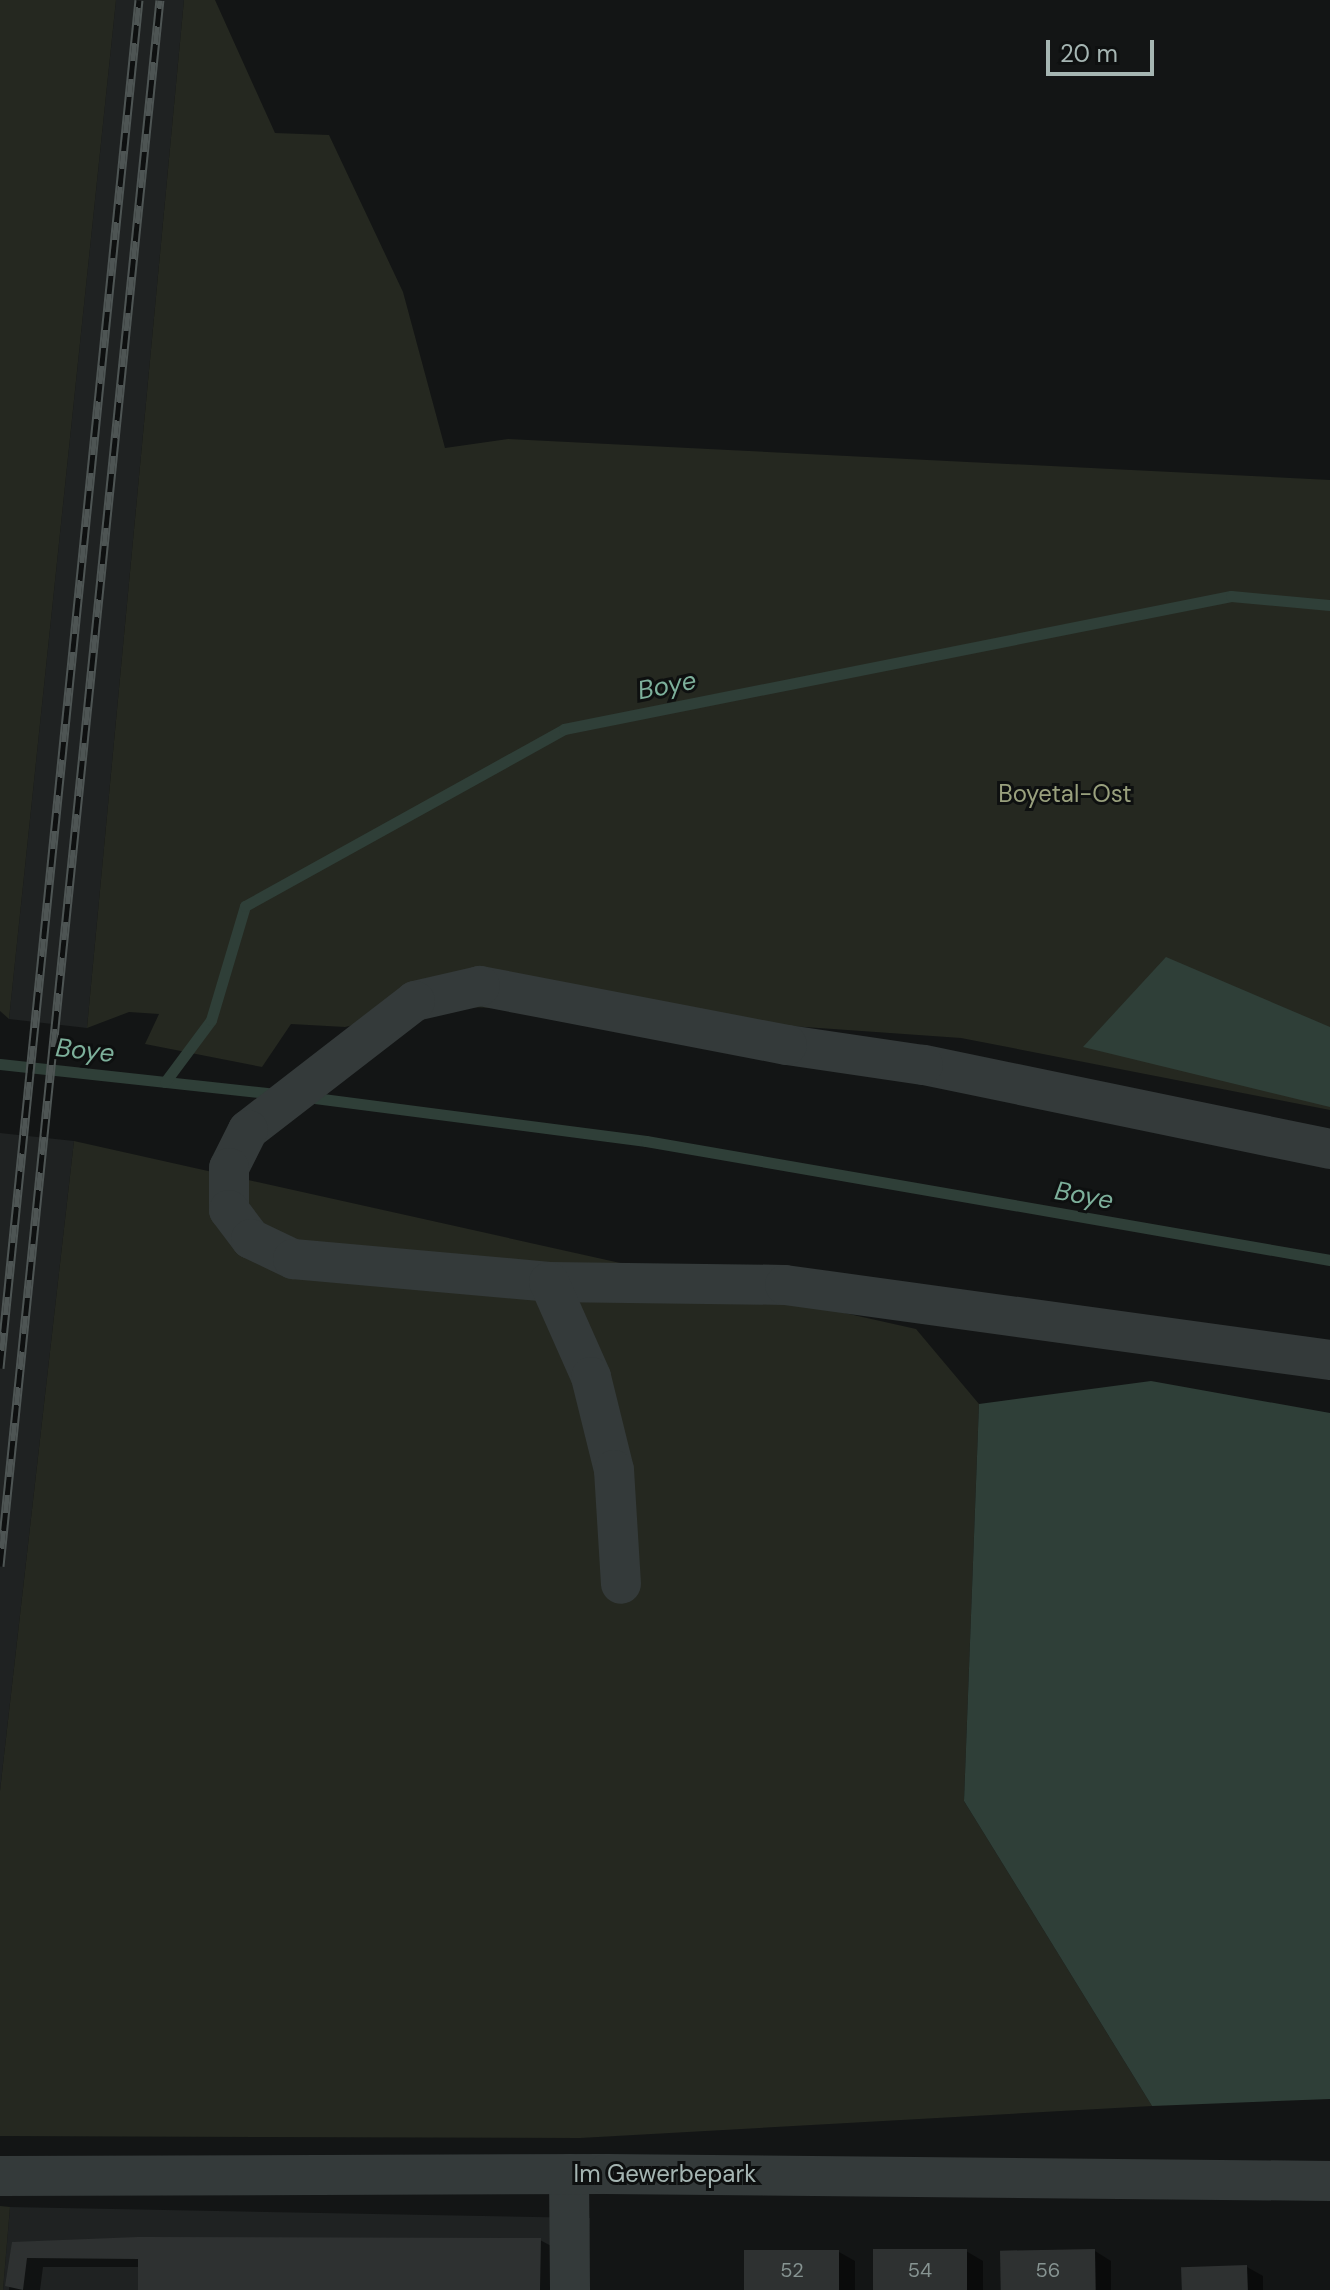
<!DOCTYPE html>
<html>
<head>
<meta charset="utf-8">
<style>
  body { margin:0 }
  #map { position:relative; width:1330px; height:2290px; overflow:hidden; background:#131515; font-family:"DM Sans",sans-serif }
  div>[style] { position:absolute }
  .built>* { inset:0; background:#1f2222 }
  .green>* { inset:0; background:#252820 }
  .water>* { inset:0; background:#2f3f38 }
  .shadow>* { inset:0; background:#0007 }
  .stream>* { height:11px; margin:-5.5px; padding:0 5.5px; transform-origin:5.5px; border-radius:5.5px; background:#2f3f38 }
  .building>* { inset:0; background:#2e3131; transform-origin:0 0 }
  .minor>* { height:40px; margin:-20px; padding:0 20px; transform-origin:20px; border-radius:20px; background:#343a3a }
  .rail>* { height:9px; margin-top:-4.5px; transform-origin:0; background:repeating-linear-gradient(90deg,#0e1010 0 18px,#4e5554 0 36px); box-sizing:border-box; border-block:2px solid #4e5554 }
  span { translate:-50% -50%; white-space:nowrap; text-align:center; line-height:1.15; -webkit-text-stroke:6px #0e1010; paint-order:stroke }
  .number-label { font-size:20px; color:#879492 }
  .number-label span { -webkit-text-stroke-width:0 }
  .park-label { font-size:24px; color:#99a07d }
  .street-label { font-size:24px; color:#a5b5b2 }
  .water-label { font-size:26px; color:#7db09b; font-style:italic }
  .scale { position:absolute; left:1046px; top:40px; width:108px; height:36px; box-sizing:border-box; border:4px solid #a5b5b2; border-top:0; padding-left:10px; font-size:24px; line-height:28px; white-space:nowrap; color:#a5b5b2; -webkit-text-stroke:6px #0e1010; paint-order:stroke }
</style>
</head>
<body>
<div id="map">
  <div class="built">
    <div style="clip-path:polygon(116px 0,184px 0,87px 1028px,9px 1019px)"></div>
    <div style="clip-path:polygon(0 1133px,74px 1141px,0 1791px)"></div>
    <div style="clip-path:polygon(10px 2207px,590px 2218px,589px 2290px,3px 2290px)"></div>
  </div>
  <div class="green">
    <div style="clip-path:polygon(0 0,116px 0,9px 1019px,0 1011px)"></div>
    <div style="clip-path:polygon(184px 0,215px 0,275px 133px,329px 135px,403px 292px,445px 448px,508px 439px,1330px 480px,1330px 1110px,961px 1038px,578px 1011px,437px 1006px,345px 1027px,291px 1024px,262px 1067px,145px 1044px,159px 1014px,129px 1012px,87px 1028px)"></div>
    <div style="clip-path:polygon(74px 1141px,916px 1329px,979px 1404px,964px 1801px,1152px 2106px,580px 2138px,0 2136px,0 1791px)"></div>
    <div style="clip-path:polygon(0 2206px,10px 2207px,3px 2290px,0 2290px)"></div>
  </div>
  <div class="water">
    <div style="clip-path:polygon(1166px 957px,1330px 1027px,1330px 1107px,1083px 1047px)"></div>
    <div style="clip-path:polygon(1151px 1381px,1330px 1413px,1330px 2099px,1152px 2106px,964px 1801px,979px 1404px)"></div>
  </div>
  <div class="shadow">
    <div style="clip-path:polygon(540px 2240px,557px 2249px,556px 2290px,140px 2290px,140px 2267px,43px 2267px,40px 2290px,9px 2290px,14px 2244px)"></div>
    <div style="clip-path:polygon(966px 2251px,983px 2261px,983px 2290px,875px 2290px)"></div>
    <div style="clip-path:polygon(1095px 2251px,1111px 2261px,1111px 2290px,1002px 2290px)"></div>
    <div style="clip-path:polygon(839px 2252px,855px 2261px,855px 2290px,747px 2290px)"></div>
    <div style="clip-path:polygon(1247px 2267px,1263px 2276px,1263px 2290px,1184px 2290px)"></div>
  </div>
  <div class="stream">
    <div style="left:0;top:1064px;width:280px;rotate:6.2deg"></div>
    <div style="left:165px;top:1082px;width:77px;rotate:-53.4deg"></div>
    <div style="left:211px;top:1020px;width:119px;rotate:-73.4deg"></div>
    <div style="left:245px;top:906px;width:365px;rotate:-29deg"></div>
    <div style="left:564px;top:729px;width:680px;rotate:-11.28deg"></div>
    <div style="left:1231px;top:596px;width:99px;rotate:5.2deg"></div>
    <div style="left:307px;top:1097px;width:342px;rotate:7.4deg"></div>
    <div style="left:646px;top:1141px;width:694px;rotate:9.87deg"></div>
  </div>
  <div class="building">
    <div style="clip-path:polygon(138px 2237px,541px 2238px,540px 2290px,138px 2290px,138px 2259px,27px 2258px,23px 2290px,5px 2286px,12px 2242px)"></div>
    <div style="left:967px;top:2249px;width:41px;height:94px;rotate:90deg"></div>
    <div style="left:1095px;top:2249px;width:41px;height:95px;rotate:89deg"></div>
    <div style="left:744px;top:2250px;width:95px;height:40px"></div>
    <div style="left:1247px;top:2265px;width:25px;height:66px;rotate:88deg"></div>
  </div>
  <div class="minor">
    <div style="left:1330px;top:1149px;width:416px;rotate:-168.3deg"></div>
    <div style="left:923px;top:1065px;width:137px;rotate:-171.6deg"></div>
    <div style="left:787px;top:1045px;width:313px;rotate:-169.1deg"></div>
    <div style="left:480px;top:986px;width:67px;rotate:167deg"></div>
    <div style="left:415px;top:1001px;width:211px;rotate:142.3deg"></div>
    <div style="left:248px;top:1130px;width:42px;rotate:116.6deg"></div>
    <div style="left:229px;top:1168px;width:42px;rotate:90deg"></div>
    <div style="left:229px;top:1210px;width:36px;rotate:53deg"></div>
    <div style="left:251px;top:1239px;width:47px;rotate:25.5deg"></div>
    <div style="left:293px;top:1259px;width:257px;rotate:5.1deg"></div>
    <div style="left:549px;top:1282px;width:236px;rotate:0.7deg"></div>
    <div style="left:785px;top:1285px;width:550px;rotate:7.84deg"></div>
    <div style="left:549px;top:1282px;width:104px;rotate:66.1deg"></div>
    <div style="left:591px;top:1377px;width:96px;rotate:76.1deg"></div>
    <div style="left:614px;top:1470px;width:114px;rotate:86.5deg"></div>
    <div style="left:569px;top:2174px;width:116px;rotate:89.5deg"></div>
    <div style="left:0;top:2176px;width:606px;rotate:-0.19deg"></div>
    <div style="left:606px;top:2174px;width:724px;rotate:0.55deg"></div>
  </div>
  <div class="rail">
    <div style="left:0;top:1368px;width:1375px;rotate:-84.2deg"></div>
    <div style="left:0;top:1566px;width:1574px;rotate:-84.17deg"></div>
  </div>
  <div class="number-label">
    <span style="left:792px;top:2270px">52</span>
    <span style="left:920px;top:2270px">54</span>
    <span style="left:1048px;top:2270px">56</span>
  </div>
  <div class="park-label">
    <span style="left:1065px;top:794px">Boyetal-Ost</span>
  </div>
  <div class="street-label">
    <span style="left:665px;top:2174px">Im Gewerbepark</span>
  </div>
  <div class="water-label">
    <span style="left:667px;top:686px;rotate:-11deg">Boye</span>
    <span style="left:85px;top:1051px;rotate:6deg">Boye</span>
    <span style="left:1084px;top:1196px;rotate:10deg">Boye</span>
  </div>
  <div class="scale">20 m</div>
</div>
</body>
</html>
